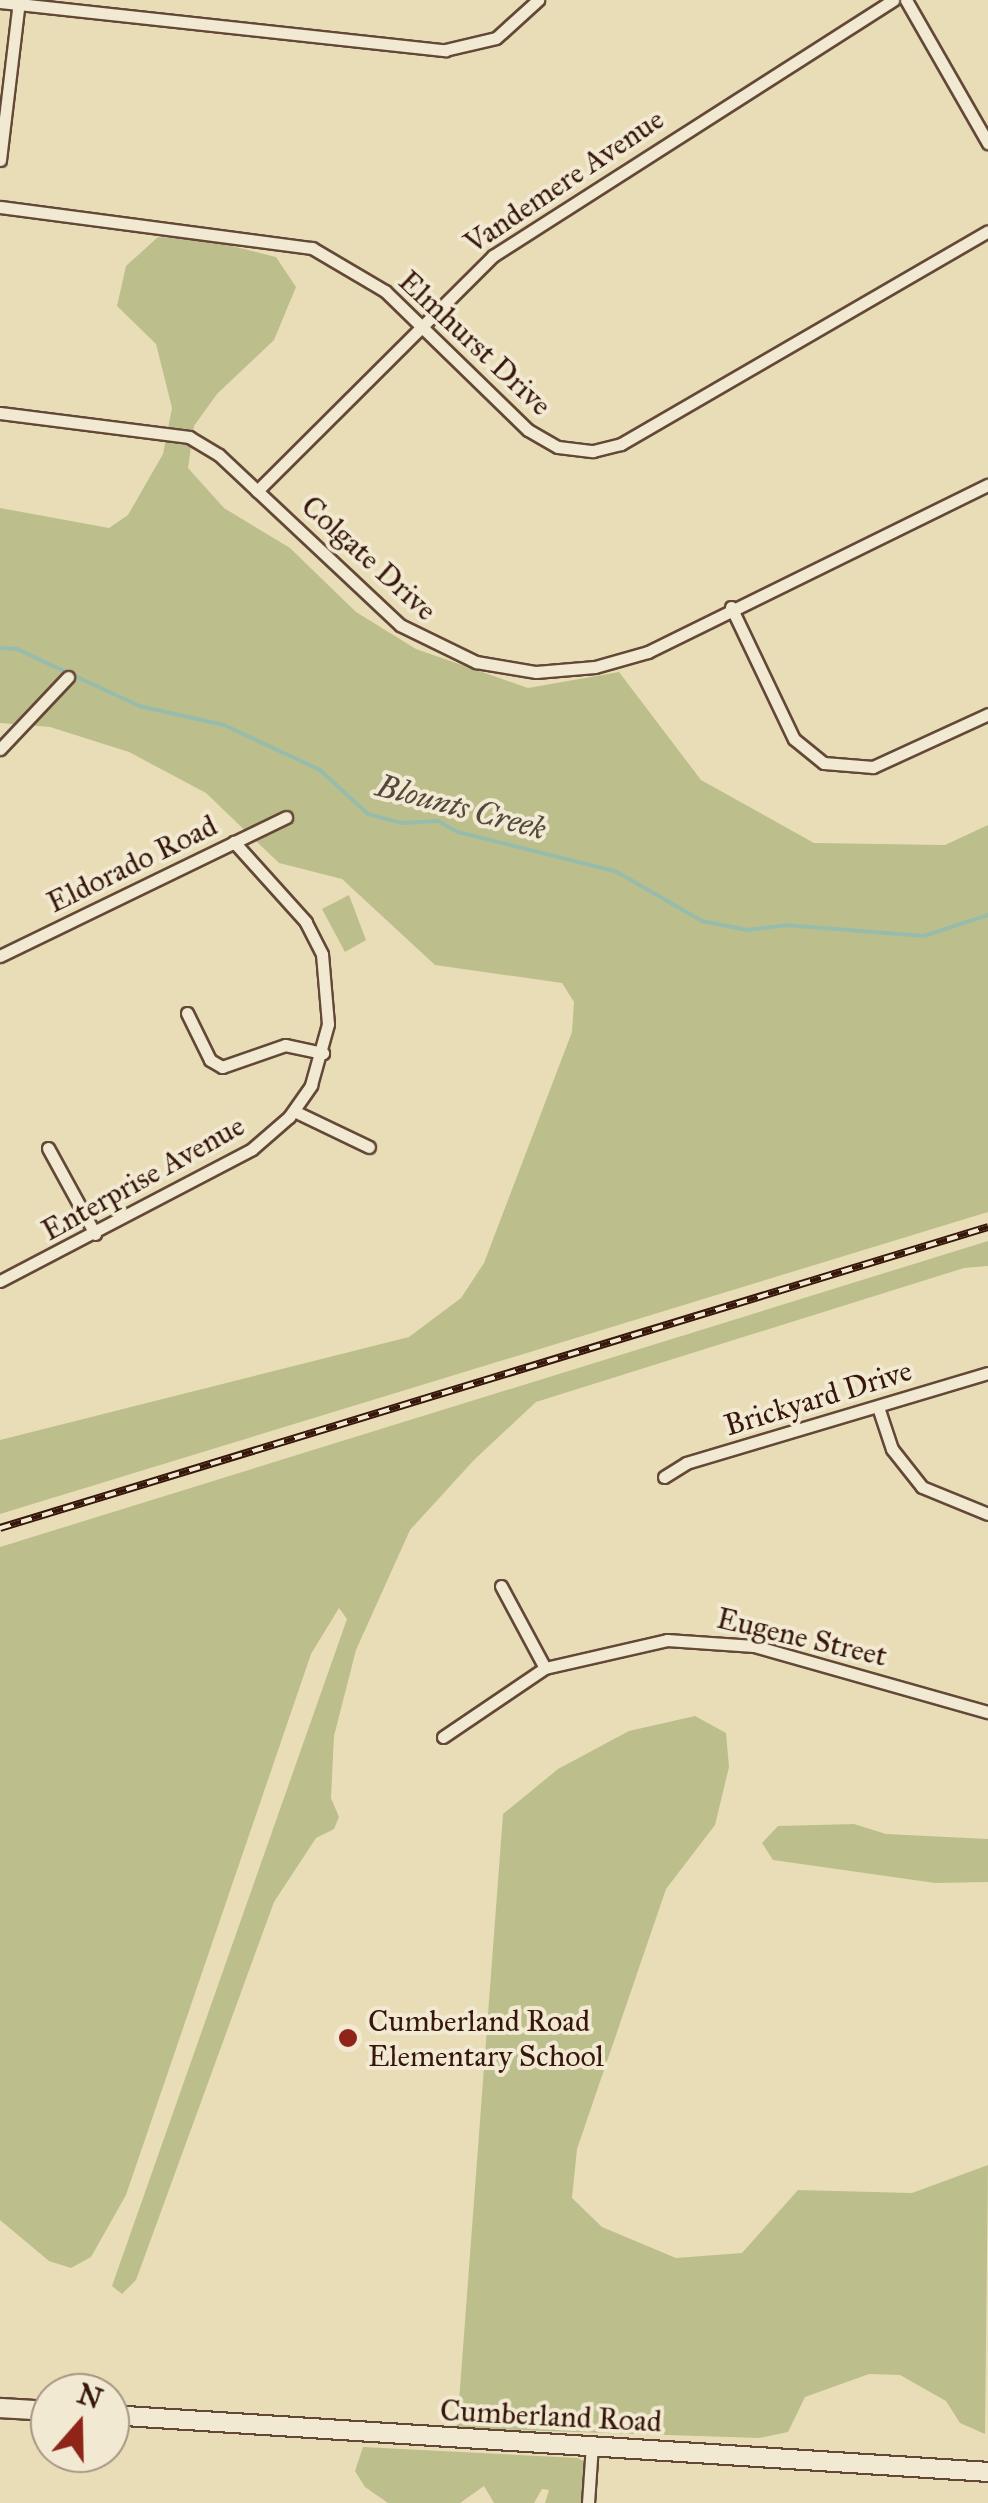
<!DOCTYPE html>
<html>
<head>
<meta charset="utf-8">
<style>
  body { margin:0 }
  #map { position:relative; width:988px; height:2503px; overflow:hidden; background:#e9ddb8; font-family:"IM FELL Great Primer",serif }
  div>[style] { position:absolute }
  .green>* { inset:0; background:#bcbf8b }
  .stream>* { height:4px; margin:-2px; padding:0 2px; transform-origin:2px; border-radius:2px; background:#98bcab }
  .roads { filter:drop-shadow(2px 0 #644837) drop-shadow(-2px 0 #644837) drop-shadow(0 2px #644837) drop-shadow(0 -2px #644837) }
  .street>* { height:11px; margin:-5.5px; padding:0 5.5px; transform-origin:5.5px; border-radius:5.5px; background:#f1e9d1 }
  .secondary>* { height:18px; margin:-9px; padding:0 9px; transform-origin:9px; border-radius:9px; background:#f1e9d1 }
  .rail>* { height:8px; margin-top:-4px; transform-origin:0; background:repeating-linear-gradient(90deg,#f1e9d1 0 11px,#37170c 0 22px); box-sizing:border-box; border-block:2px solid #37170c }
  .dots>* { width:28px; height:28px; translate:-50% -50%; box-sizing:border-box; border:5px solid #f1e9d1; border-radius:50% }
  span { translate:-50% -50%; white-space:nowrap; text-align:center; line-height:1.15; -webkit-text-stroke:8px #f1e9d1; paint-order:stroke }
  .street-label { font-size:30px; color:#37170c }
  .poi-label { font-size:30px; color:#37170c }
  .left { translate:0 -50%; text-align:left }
  .water-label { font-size:32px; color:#54493c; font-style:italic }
  .north { position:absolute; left:30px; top:2373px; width:100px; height:100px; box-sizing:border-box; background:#f1e9d1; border:2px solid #a79582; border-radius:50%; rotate:20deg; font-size:28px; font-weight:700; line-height:40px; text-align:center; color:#37170c }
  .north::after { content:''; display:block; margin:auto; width:35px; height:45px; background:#8f2418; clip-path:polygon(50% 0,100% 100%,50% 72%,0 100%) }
</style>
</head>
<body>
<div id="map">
  <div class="green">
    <div style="clip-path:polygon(158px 237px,208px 240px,276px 257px,296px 287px,274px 340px,217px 394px,194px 426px,188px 468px,224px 508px,290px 548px,356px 612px,416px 649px,528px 688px,619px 672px,701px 780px,814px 843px,945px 845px,988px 825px,988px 1212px,0 1514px,0 1440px,409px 1337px,461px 1298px,484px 1263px,572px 1032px,574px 1002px,562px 983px,435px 965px,342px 879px,279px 863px,206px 793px,129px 752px,50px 727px,0 723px,0 508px,109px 528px,128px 515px,163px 454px,172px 408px,156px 344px,117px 306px,126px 266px)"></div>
    <div style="clip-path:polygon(349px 895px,366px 940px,345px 952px,322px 909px)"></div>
    <div style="clip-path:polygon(988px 1241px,988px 1266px,964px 1268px,536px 1402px,474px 1460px,410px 1530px,356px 1650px,334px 1736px,331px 1798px,339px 1817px,334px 1829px,316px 1838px,274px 1902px,136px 2280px,122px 2294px,112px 2286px,347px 1619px,339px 1608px,311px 1654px,126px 2195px,91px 2257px,71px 2268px,49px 2261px,0 2220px,0 1547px)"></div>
    <div style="clip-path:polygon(695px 1716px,726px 1733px,729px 1767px,715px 1825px,666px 1889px,577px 2149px,572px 2198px,602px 2227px,676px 2258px,742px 2253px,798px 2190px,912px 2193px,988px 2165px,985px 2434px,960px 2423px,946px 2401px,900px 2375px,869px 2374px,805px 2397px,788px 2432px,759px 2438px,457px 2428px,503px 1814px,558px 1769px,629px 1731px)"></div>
    <div style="clip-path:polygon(854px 1824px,886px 1834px,988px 1839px,988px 1882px,935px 1883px,773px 1860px,762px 1843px,778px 1826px)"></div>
    <div style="clip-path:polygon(363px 2447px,578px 2458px,585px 2462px,583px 2503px,545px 2503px,549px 2490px,542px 2489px,534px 2503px,494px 2503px,484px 2486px,460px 2503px,388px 2503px,365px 2487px,355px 2471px)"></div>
  </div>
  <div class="stream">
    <div style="left:0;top:648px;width:17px;rotate:3deg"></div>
    <div style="left:17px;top:649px;width:135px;rotate:25deg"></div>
    <div style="left:139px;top:706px;width:87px;rotate:12.6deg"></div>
    <div style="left:224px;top:725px;width:106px;rotate:25.1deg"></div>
    <div style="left:320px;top:770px;width:65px;rotate:42.5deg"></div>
    <div style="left:368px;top:814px;width:35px;rotate:15deg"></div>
    <div style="left:402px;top:823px;width:36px;rotate:-3deg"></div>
    <div style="left:438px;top:821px;width:23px;rotate:29deg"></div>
    <div style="left:458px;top:832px;width:162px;rotate:14deg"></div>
    <div style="left:615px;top:871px;width:100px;rotate:29.9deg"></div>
    <div style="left:702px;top:921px;width:46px;rotate:11.3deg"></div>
    <div style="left:747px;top:930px;width:38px;rotate:-7deg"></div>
    <div style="left:785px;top:925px;width:139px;rotate:4.5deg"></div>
    <div style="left:924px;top:936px;width:67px;rotate:-18.2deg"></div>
  </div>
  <div class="roads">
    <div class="street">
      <div style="left:906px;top:0;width:165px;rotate:60.2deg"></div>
      <div style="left:0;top:2px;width:448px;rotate:6.2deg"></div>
      <div style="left:445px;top:50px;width:52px;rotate:-13.2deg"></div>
      <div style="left:496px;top:38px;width:57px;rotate:-42.1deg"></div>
      <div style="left:0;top:160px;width:161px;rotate:-83.2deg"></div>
      <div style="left:0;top:207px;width:315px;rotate:7.5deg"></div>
      <div style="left:312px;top:248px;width:85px;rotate:30.5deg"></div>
      <div style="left:385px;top:291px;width:199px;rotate:44.2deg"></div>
      <div style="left:528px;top:430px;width:34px;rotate:30deg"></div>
      <div style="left:558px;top:447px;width:35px;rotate:7deg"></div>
      <div style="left:593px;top:451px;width:29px;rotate:-14deg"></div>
      <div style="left:621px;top:444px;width:424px;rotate:-30.1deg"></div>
      <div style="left:0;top:413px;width:191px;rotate:7.2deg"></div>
      <div style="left:189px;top:437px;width:35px;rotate:31deg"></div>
      <div style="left:219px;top:455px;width:248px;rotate:43.2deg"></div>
      <div style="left:400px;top:625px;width:85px;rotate:26deg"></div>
      <div style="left:476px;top:662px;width:61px;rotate:9.5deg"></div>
      <div style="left:536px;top:672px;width:59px;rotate:-4.8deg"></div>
      <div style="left:595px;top:667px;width:55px;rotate:-15.8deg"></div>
      <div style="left:648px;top:652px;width:379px;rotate:-26.2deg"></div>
      <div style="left:257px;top:491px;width:333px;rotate:-44.9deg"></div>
      <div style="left:493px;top:256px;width:475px;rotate:-32.6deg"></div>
      <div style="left:731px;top:607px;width:146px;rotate:64.5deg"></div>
      <div style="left:794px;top:739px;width:38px;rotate:39deg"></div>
      <div style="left:824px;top:763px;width:49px;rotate:4.7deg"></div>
      <div style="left:873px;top:767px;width:127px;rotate:-24.7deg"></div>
      <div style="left:0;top:749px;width:99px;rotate:-46.6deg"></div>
      <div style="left:0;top:956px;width:318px;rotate:-25.9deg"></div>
      <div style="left:187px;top:1013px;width:52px;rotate:63.9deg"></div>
      <div style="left:210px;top:1060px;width:14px;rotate:30deg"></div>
      <div style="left:222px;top:1067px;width:67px;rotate:-19.2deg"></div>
      <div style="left:285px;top:1045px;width:39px;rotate:12deg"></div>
      <div style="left:294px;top:1111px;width:83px;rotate:25.6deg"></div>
      <div style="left:48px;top:1148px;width:98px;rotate:61.3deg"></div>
      <div style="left:0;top:1281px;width:284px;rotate:-27.6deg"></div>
      <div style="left:252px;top:1149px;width:49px;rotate:-40.9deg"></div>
      <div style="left:289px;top:1117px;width:39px;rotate:-55deg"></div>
      <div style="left:311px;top:1085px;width:63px;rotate:-74.4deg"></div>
      <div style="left:328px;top:1024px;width:70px;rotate:-94.9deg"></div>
      <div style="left:322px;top:954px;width:36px;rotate:-117deg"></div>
      <div style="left:306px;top:922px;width:108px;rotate:-132deg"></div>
      <div style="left:878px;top:1407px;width:44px;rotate:71.6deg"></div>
      <div style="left:892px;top:1449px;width:48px;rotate:51.7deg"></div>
      <div style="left:922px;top:1487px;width:71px;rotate:22.2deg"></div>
      <div style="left:664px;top:1477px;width:26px;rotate:-32deg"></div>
      <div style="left:686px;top:1463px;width:315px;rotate:-16.6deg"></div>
      <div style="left:501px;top:1586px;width:93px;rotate:61.8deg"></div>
      <div style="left:443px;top:1737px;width:123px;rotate:-34.1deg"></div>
      <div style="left:545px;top:1668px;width:125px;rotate:-12.9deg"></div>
      <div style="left:667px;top:1640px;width:87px;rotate:3.9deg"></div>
      <div style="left:754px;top:1646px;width:243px;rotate:15.8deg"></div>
      <div style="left:588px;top:2503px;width:58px;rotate:-86.1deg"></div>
    </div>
    <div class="secondary">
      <div style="left:0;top:2408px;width:50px;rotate:3.4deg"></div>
      <div style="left:110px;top:2415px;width:880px;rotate:3.71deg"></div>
    </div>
  </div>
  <div class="rail">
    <div style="left:0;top:1528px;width:1033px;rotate:-16.94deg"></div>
  </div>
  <div class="dots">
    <div style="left:348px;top:2038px;background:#8f2418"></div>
  </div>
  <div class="street-label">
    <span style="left:564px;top:181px;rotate:-34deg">Vandemere Avenue</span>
    <span style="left:475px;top:343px;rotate:43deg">Elmhurst Drive</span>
    <span style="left:369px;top:558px;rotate:42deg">Colgate Drive</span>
    <span style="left:132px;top:864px;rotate:-26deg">Eldorado Road</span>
    <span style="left:143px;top:1178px;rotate:-29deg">Enterprise Avenue</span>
    <span style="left:818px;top:1398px;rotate:-17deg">Brickyard Drive</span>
    <span style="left:802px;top:1637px;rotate:13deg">Eugene Street</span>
    <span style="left:551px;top:2416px;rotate:3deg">Cumberland Road</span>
  </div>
  <div class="poi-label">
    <span class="left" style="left:368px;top:2038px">Cumberland Road<br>Elementary School</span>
  </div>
  <div class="water-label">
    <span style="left:461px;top:808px;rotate:15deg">Blounts Creek</span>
  </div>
  <div class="north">N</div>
</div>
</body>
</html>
